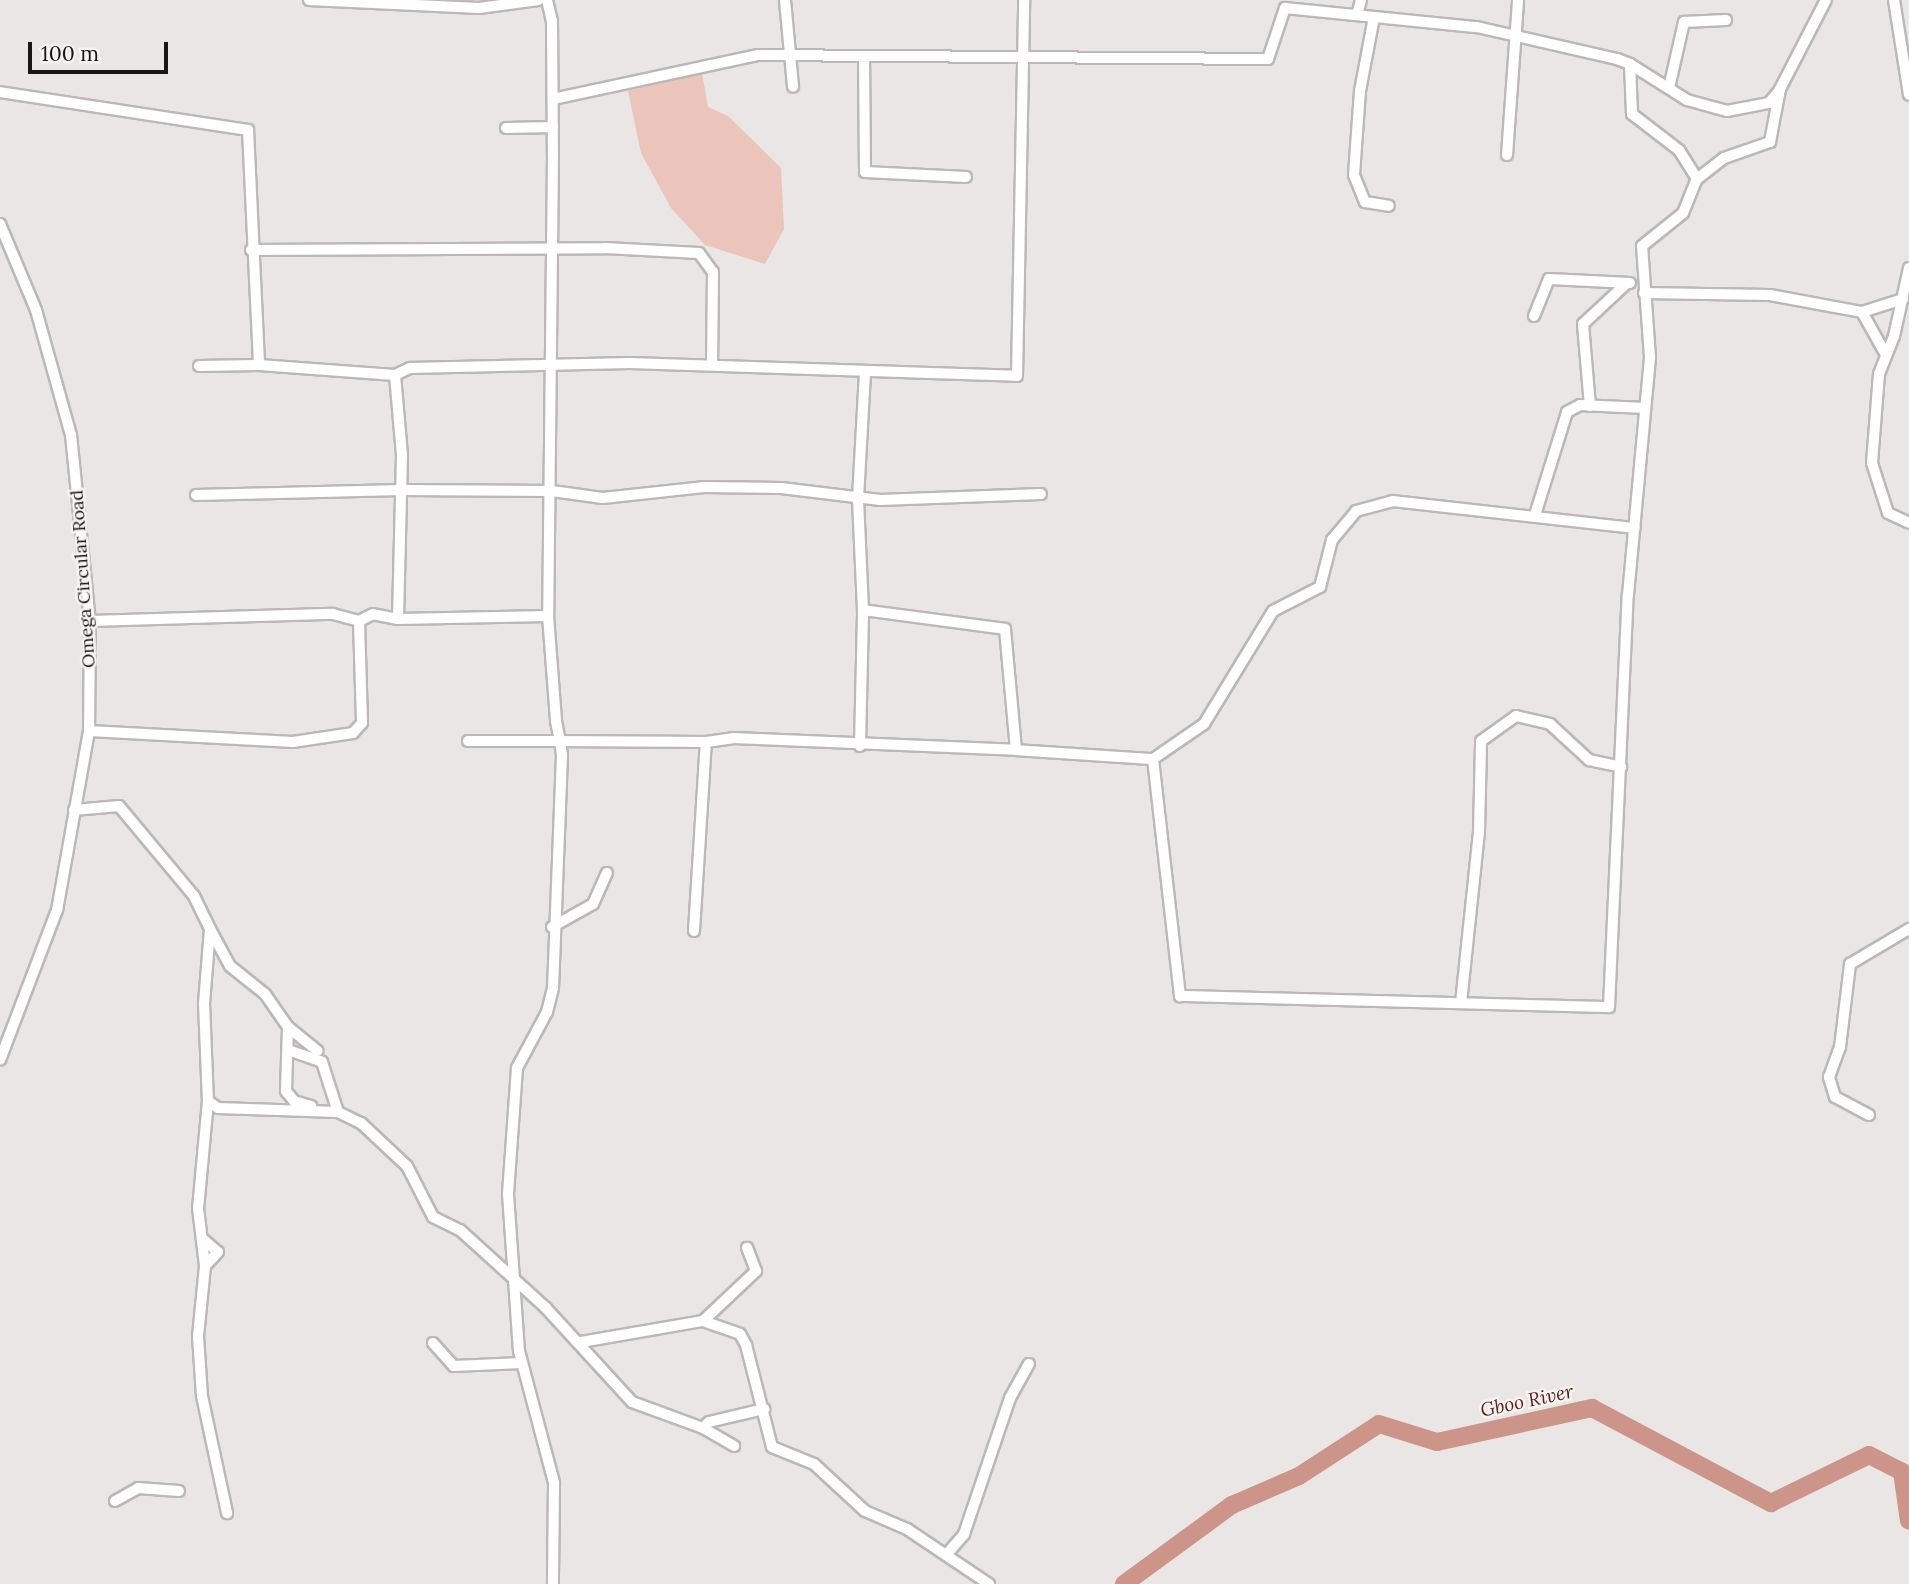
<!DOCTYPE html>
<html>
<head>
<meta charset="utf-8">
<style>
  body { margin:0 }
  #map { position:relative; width:1909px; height:1584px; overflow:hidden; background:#eae6e5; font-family:Lora,serif }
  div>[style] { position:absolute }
  .green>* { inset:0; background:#ebc4bc }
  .river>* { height:18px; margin:-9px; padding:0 9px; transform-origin:9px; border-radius:9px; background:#cd958a }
  .roads { filter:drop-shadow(2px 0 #bbb8b7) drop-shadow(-2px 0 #bbb8b7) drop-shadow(0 2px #bbb8b7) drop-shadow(0 -2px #bbb8b7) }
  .minor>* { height:10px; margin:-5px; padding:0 5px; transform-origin:5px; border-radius:5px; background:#fff }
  span { translate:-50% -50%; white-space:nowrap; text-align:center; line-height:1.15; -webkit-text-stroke:5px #f7f3f2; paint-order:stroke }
  .street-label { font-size:18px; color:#191817 }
  .water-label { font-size:19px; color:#5f1b11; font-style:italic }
  .scale { position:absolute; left:28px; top:42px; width:140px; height:32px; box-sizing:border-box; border:4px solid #191817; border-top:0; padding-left:9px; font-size:21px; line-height:24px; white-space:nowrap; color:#191817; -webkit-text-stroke:5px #f7f3f2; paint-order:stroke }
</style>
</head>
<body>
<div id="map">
  <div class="green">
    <div style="clip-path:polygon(702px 73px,708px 107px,728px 116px,781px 168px,784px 229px,765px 264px,705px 245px,671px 208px,641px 153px,628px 91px)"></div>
  </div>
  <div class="river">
    <div style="left:1124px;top:1584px;width:134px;rotate:-36.2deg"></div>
    <div style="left:1232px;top:1505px;width:73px;rotate:-23.4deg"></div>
    <div style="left:1299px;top:1476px;width:95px;rotate:-33deg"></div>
    <div style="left:1379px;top:1424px;width:61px;rotate:17.2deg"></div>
    <div style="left:1437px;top:1442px;width:159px;rotate:-12.4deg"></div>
    <div style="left:1592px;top:1408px;width:203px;rotate:28deg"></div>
    <div style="left:1771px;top:1503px;width:109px;rotate:-26.1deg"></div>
    <div style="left:1869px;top:1455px;width:37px;rotate:27deg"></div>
    <div style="left:1902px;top:1472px;width:49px;rotate:81.9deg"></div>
  </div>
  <div class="roads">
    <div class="minor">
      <div style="left:309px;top:0;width:170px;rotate:2.7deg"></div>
      <div style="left:479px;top:8px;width:60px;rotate:-7.7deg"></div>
      <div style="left:547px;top:0;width:22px;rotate:77deg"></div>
      <div style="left:552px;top:21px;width:135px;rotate:89.6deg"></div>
      <div style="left:553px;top:156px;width:460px;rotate:90.6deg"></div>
      <div style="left:548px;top:616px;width:105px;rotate:85.6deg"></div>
      <div style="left:556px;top:721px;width:20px;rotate:79deg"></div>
      <div style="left:560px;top:741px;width:146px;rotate:0.4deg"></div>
      <div style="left:785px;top:0;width:87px;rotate:84.7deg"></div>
      <div style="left:1894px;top:0;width:96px;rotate:81deg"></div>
      <div style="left:1357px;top:15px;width:16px;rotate:-75deg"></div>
      <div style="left:1374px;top:17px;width:75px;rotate:100.7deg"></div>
      <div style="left:1360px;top:91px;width:84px;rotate:94.1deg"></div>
      <div style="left:1354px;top:175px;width:29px;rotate:68deg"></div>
      <div style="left:1365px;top:202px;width:24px;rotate:9deg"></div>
      <div style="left:864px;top:56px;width:116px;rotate:89.5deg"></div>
      <div style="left:865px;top:172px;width:101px;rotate:2.8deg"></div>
      <div style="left:1630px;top:64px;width:67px;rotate:32.3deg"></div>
      <div style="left:1687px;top:100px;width:41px;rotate:15.4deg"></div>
      <div style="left:1727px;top:111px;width:43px;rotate:-10.8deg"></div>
      <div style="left:1769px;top:103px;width:17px;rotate:-50deg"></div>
      <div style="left:1669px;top:88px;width:68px;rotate:-77.2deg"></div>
      <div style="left:1684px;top:22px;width:42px;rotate:-2.7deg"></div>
      <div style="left:0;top:92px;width:251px;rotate:8.7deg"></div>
      <div style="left:248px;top:130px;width:235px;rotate:87.3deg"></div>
      <div style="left:259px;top:365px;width:136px;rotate:4.2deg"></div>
      <div style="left:395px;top:375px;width:80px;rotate:85deg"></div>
      <div style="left:402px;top:455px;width:164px;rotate:91.4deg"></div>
      <div style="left:398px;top:619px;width:25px;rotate:-169deg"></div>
      <div style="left:373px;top:614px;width:16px;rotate:153deg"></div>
      <div style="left:359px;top:621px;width:102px;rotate:88.3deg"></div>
      <div style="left:362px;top:723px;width:13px;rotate:132deg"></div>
      <div style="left:353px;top:733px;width:61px;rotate:171.5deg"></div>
      <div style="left:293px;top:742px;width:204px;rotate:-176.9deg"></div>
      <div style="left:553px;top:99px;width:210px;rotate:-12.1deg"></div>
      <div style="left:758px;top:55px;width:510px;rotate:0.45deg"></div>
      <div style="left:1268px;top:59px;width:54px;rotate:-71.6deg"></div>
      <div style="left:1285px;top:8px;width:193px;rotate:5.7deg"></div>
      <div style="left:1477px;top:27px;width:144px;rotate:12.9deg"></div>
      <div style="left:1617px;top:59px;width:14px;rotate:21deg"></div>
      <div style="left:1630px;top:64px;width:50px;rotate:87.7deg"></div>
      <div style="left:1632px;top:114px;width:59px;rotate:37.5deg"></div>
      <div style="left:1679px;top:150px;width:34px;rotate:58deg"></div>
      <div style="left:506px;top:128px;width:47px;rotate:-1.2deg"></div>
      <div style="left:1507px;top:155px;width:155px;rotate:-85.9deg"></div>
      <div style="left:0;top:224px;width:93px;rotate:67.3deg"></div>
      <div style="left:36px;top:310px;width:130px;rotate:74.4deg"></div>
      <div style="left:71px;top:435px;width:187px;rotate:84.2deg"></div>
      <div style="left:90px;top:621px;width:110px;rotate:90.5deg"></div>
      <div style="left:89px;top:731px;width:182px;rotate:100.1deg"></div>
      <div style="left:57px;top:910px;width:160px;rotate:110.8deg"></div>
      <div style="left:251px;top:250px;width:354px;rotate:-0.3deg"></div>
      <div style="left:605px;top:248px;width:94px;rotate:3deg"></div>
      <div style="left:699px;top:253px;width:24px;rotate:54deg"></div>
      <div style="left:713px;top:272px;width:93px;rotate:90.6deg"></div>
      <div style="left:1909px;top:268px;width:70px;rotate:102.4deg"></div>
      <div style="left:1894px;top:336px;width:41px;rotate:111.5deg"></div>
      <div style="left:1879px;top:374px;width:89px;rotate:94.5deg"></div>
      <div style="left:1872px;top:463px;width:52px;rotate:72.3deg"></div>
      <div style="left:1888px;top:513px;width:23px;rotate:25deg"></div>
      <div style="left:1644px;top:293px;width:126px;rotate:0.9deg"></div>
      <div style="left:1770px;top:295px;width:94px;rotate:10.5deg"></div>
      <div style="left:1862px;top:312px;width:43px;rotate:-17.6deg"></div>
      <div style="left:1862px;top:312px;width:47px;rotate:60.7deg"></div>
      <div style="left:1534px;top:316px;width:40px;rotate:-68deg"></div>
      <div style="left:1549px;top:279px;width:81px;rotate:2.8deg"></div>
      <div style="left:199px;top:366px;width:60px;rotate:-1deg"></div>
      <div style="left:395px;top:375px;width:17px;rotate:-25deg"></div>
      <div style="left:410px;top:368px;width:220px;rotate:-1.3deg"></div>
      <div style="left:630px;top:363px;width:387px;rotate:1.9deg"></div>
      <div style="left:1017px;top:376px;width:376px;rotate:-88.9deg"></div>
      <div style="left:1590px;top:406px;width:82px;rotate:-94.9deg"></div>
      <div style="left:1583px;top:324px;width:60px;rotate:-43deg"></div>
      <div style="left:196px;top:495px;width:206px;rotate:-1.4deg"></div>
      <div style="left:402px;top:490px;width:150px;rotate:0.4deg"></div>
      <div style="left:552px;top:491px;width:51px;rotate:7.8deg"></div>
      <div style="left:603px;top:498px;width:102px;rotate:-6.2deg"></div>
      <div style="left:704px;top:487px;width:77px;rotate:0.7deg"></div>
      <div style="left:781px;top:488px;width:100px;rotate:6.9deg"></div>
      <div style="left:880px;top:500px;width:161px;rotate:-2.1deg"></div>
      <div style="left:1535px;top:515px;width:108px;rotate:-72.7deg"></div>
      <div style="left:1567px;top:412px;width:15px;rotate:-28deg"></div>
      <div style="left:1580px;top:405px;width:65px;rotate:2.6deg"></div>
      <div style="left:863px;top:610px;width:143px;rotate:7.6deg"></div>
      <div style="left:1005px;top:629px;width:121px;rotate:84.8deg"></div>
      <div style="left:1016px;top:750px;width:137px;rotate:3.8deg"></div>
      <div style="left:1153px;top:759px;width:239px;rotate:83.5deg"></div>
      <div style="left:1180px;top:996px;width:429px;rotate:1.5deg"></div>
      <div style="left:1609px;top:1007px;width:412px;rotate:-87.4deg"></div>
      <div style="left:1628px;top:595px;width:239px;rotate:-84.7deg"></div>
      <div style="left:1650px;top:357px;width:111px;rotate:-94.1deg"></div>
      <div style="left:1642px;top:246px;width:53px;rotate:-38.8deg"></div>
      <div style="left:1683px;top:213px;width:37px;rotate:-68deg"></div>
      <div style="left:1697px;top:179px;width:34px;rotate:-38deg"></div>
      <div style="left:1724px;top:158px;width:49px;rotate:-19.2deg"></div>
      <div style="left:1770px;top:142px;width:54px;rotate:-79.3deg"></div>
      <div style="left:1780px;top:89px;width:100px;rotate:-62.7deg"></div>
      <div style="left:398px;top:619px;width:150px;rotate:-1.1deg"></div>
      <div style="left:90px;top:621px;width:243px;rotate:-1.7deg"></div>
      <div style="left:333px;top:614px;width:27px;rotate:15deg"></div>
      <div style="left:468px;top:741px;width:92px"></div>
      <div style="left:560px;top:741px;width:14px;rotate:82deg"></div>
      <div style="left:562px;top:755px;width:233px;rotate:92.2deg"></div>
      <div style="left:553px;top:988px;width:25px;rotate:104deg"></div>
      <div style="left:547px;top:1012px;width:64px;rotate:118.2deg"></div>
      <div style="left:517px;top:1068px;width:126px;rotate:94.1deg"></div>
      <div style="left:508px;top:1194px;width:157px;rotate:86deg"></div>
      <div style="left:519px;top:1351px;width:137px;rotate:75.1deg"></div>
      <div style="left:554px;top:1483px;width:101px;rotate:90.6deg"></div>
      <div style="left:860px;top:746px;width:136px;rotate:-88.7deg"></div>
      <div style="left:863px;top:610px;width:112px;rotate:-92.6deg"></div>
      <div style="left:858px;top:498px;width:124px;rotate:-86.8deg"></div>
      <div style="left:1153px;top:759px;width:62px;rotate:-34.5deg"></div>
      <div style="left:1204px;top:724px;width:132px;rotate:-58.6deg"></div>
      <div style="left:1273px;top:611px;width:53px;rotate:-27.1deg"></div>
      <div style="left:1320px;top:587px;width:49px;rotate:-75.7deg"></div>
      <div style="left:1332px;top:540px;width:38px;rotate:-50deg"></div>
      <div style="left:1356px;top:511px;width:38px;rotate:-15deg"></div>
      <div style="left:1393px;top:501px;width:243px;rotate:6.4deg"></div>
      <div style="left:74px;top:810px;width:45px;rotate:-5.1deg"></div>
      <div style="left:119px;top:806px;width:117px;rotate:50.2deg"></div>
      <div style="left:194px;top:896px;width:37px;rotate:64deg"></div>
      <div style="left:210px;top:929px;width:74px;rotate:94.6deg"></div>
      <div style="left:204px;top:1003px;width:98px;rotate:87.7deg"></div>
      <div style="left:208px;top:1101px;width:12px;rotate:35deg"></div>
      <div style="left:218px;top:1108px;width:120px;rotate:1.9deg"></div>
      <div style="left:338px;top:1112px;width:25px;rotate:26deg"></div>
      <div style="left:361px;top:1123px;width:63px;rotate:43.1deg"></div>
      <div style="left:407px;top:1166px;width:57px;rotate:63deg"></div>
      <div style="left:433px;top:1217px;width:30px;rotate:26deg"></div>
      <div style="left:460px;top:1230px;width:115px;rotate:42.2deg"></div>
      <div style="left:545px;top:1307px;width:129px;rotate:47.5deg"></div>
      <div style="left:632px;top:1402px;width:76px;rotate:20.1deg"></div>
      <div style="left:703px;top:1428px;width:8px;rotate:-45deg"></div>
      <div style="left:709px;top:1422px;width:57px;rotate:-13.3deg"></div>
      <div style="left:552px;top:927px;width:47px;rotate:-29.3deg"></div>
      <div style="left:593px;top:904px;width:34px;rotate:-66deg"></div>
      <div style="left:210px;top:929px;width:42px;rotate:61.6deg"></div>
      <div style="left:230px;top:966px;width:45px;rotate:38.7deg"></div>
      <div style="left:265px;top:994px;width:40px;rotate:55.1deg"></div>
      <div style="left:288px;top:1027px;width:64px;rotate:91.8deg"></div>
      <div style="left:286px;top:1091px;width:13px;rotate:51deg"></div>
      <div style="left:294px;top:1101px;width:18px;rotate:16deg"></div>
      <div style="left:694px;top:931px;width:189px;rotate:-86.4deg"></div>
      <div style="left:706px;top:742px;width:27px;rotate:-8deg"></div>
      <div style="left:733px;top:738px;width:283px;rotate:2.4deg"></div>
      <div style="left:1461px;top:1003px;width:172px;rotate:-84deg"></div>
      <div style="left:1479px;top:832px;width:91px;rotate:-88.7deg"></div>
      <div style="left:1481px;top:741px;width:43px;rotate:-35.5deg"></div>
      <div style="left:1516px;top:716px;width:35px;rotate:13deg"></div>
      <div style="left:1550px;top:724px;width:53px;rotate:42.7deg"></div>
      <div style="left:1589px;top:760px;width:33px;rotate:12deg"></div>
      <div style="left:288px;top:1027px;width:38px;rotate:39deg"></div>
      <div style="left:288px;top:1050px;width:36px;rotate:19deg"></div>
      <div style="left:322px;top:1062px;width:52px;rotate:72.3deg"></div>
      <div style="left:208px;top:1101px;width:107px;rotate:95.3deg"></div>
      <div style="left:198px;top:1208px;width:58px;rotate:83.1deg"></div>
      <div style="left:205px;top:1266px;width:70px;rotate:95.7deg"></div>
      <div style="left:198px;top:1336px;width:60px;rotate:86.2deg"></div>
      <div style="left:202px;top:1396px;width:120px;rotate:77.9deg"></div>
      <div style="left:1869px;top:1115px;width:38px;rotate:-152deg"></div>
      <div style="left:1835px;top:1097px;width:21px;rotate:-107deg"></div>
      <div style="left:1829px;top:1077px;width:32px;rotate:-70deg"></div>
      <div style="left:1840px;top:1047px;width:84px;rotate:-83.1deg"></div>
      <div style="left:1850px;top:964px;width:69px;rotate:-30.7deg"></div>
      <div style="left:204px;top:1240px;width:18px;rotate:41deg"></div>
      <div style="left:218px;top:1252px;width:19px;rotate:133deg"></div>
      <div style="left:703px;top:1321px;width:39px;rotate:19deg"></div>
      <div style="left:740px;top:1334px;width:13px;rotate:61deg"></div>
      <div style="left:746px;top:1345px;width:105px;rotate:75.7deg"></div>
      <div style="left:772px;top:1447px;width:45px;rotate:22deg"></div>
      <div style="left:814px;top:1464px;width:69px;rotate:42.7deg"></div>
      <div style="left:865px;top:1511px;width:46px;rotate:23.2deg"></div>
      <div style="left:907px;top:1529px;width:99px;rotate:33.9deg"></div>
      <div style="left:581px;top:1342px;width:124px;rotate:-9.8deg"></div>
      <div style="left:703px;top:1321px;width:73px;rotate:-43.3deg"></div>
      <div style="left:756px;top:1271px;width:25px;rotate:-111deg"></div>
      <div style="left:433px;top:1343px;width:31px;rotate:48deg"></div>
      <div style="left:454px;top:1366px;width:68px;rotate:-2.5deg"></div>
      <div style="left:703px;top:1428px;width:36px;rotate:30deg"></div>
      <div style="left:115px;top:1501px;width:26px;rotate:-29deg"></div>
      <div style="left:138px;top:1488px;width:41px;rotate:4.2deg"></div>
      <div style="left:946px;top:1555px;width:28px;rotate:-49deg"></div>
      <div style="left:964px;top:1534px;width:144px;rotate:-71.3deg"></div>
      <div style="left:1010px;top:1398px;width:39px;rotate:-61deg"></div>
    </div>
  </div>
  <div class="street-label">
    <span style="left:83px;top:579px;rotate:-94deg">Omega Circular Road</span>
  </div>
  <div class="water-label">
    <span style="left:1527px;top:1401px;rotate:-12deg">Gboo River</span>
  </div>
  <div class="scale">100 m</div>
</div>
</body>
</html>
